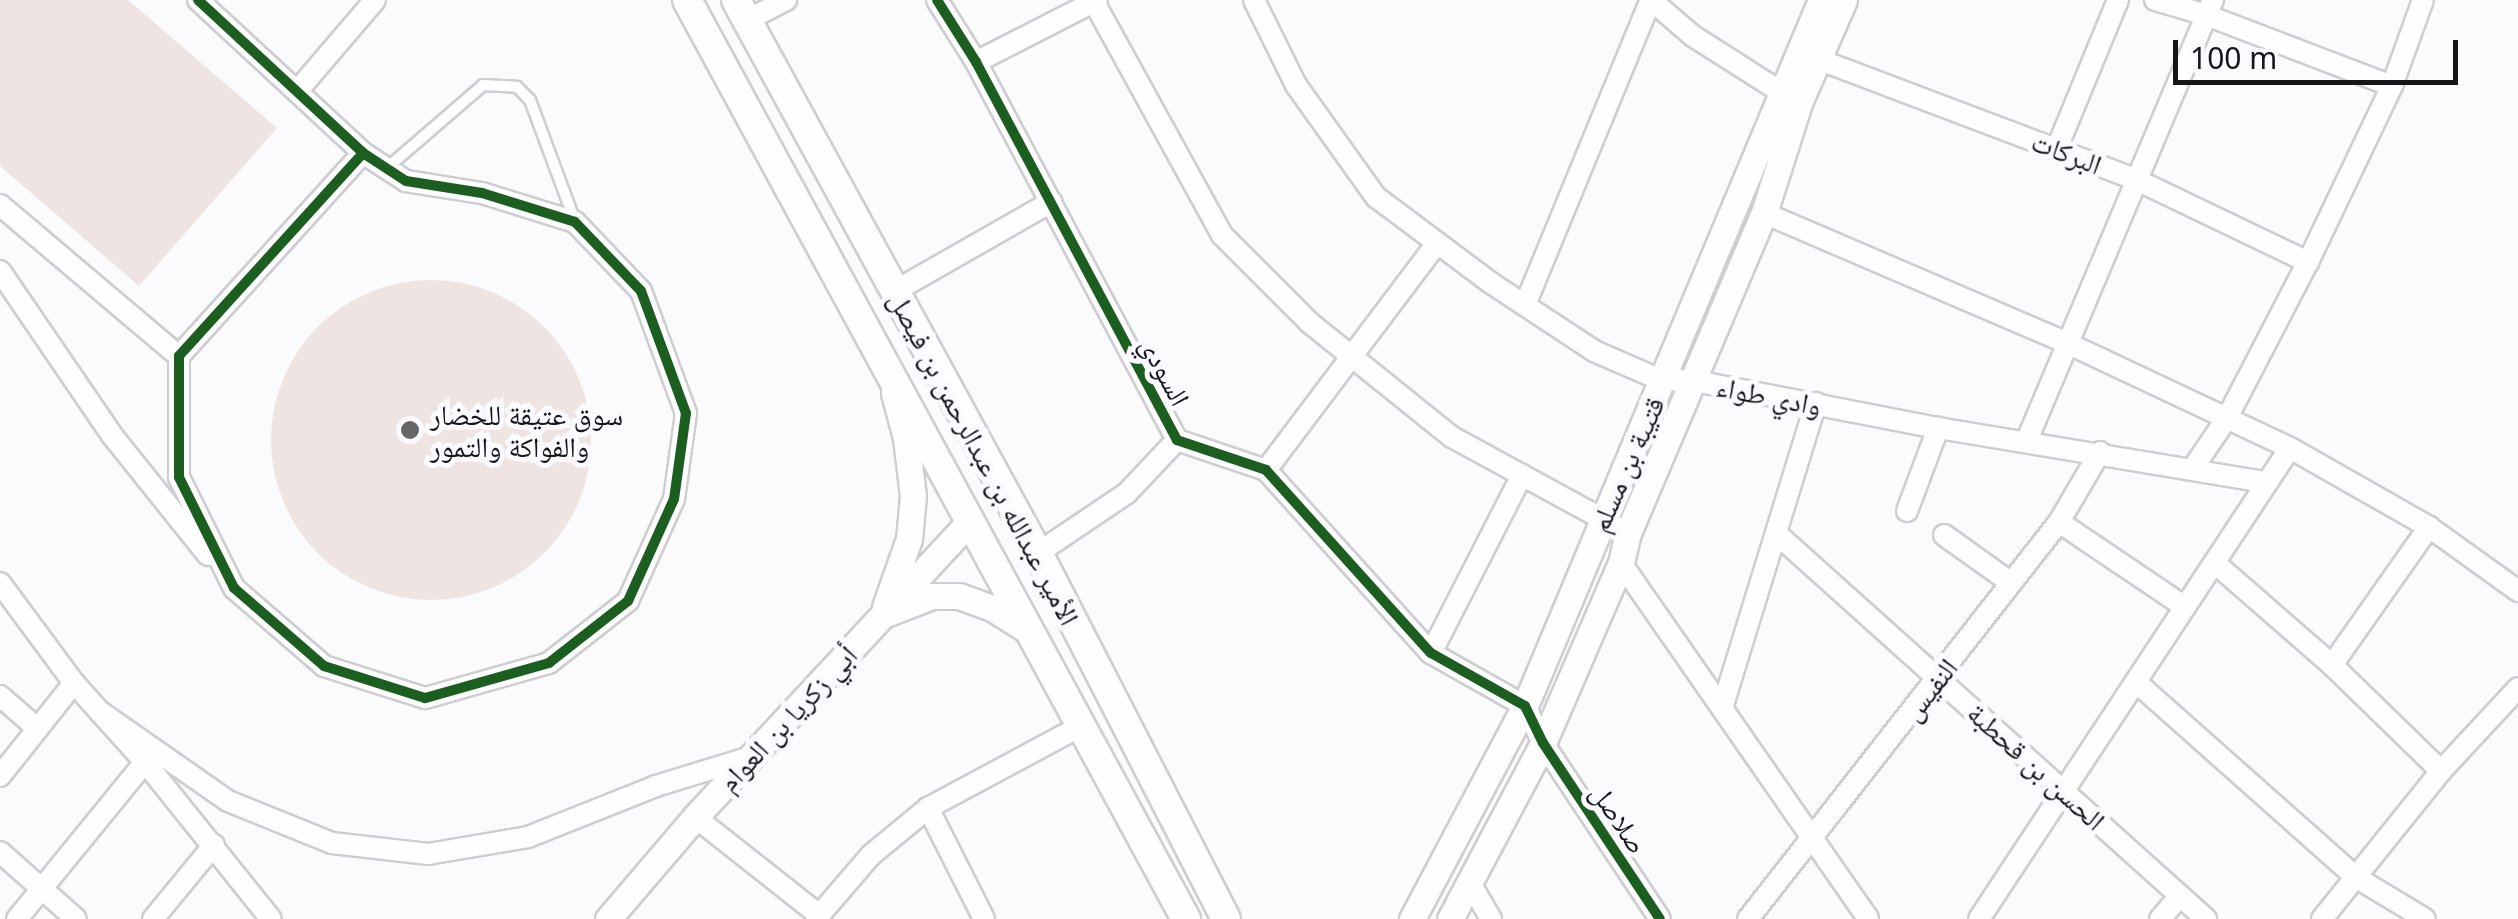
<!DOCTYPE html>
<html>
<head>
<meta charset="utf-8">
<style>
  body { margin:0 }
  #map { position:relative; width:2518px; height:919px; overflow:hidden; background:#fbfbfe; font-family:"Noto Sans","Noto Naskh Arabic",sans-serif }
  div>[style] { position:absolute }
  .building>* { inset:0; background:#eee4e1 }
  .round { border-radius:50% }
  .roads { filter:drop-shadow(2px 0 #ceced1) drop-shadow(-2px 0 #ceced1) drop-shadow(0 2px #ceced1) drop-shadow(0 -2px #ceced1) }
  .service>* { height:10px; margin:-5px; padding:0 5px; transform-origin:5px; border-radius:5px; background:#fefeff }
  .minor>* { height:20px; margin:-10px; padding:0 10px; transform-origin:10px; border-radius:10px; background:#fefeff }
  .tertiary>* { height:25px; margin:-12.5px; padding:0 12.5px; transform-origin:12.5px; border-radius:12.5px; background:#fefeff }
  .secondary>* { height:28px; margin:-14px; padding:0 14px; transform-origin:14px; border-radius:14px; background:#fefeff }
  .cycleway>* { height:10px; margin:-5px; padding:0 5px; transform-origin:5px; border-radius:5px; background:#1b5e20 }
  .dots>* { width:28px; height:28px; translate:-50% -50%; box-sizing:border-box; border:5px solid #fafaff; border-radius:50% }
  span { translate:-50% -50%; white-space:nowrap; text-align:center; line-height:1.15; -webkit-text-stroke:10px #fafaff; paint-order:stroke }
  .street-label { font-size:28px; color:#161619 }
  .poi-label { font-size:28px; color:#161619 }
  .left { translate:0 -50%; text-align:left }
  .scale { position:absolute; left:2173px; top:40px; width:285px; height:45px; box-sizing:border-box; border:5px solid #161619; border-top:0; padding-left:12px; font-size:30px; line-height:35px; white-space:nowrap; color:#161619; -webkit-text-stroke:8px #fafaff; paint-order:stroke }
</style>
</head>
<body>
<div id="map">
  <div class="building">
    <div style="clip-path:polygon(0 0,128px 0,277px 128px,139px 286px,0 166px)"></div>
    <div class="round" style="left:271px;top:280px;width:320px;height:320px"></div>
  </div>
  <div class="roads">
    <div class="service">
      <div style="left:387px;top:168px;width:127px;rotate:-40.8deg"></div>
      <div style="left:483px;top:85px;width:34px;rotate:3deg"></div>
      <div style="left:517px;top:87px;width:18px;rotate:45deg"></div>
      <div style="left:530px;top:100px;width:129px;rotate:69.6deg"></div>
    </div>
    <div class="minor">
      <div style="left:198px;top:0;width:225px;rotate:42.8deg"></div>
      <div style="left:363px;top:153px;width:51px;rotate:33.1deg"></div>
      <div style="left:406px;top:181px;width:77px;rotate:9deg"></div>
      <div style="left:482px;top:193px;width:97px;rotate:17.3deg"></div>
      <div style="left:575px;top:222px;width:95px;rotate:46.3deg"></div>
      <div style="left:641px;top:291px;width:130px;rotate:69.8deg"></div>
      <div style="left:686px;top:413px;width:87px;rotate:97.9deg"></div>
      <div style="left:674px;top:499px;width:112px;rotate:114.3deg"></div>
      <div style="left:628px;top:601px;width:100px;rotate:141.9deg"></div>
      <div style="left:549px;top:663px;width:129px;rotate:164.2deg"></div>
      <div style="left:425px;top:698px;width:106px;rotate:-162.4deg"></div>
      <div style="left:324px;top:666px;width:119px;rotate:-139.1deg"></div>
      <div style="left:234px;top:588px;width:124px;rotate:-116.4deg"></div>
      <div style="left:179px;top:477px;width:121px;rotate:-90deg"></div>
      <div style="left:179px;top:356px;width:274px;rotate:-47.8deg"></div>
      <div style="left:937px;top:0;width:73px;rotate:57.8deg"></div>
      <div style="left:976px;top:62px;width:428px;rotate:62deg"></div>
      <div style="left:1177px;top:440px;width:94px;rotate:18.6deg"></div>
      <div style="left:1266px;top:470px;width:246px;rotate:48deg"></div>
      <div style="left:1431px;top:653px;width:108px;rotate:29.4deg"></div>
      <div style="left:1525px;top:706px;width:41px;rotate:64.1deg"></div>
      <div style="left:1543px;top:743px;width:211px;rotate:56.4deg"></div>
      <div style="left:1254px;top:0;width:95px;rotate:63.7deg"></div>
      <div style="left:1296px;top:85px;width:138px;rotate:54.5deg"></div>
      <div style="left:1376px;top:197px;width:144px;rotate:36.8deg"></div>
      <div style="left:1491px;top:283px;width:123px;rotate:33.4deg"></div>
      <div style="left:1594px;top:351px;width:75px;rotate:23.5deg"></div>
      <div style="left:1663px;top:381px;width:27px;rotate:-2deg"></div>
      <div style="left:1690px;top:380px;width:253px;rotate:11deg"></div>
      <div style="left:1938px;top:428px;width:330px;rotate:9.4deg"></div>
      <div style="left:1651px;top:0;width:55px;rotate:40.6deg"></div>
      <div style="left:1693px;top:36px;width:117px;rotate:32.5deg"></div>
      <div style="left:2155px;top:0;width:53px;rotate:16.4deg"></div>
      <div style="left:2206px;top:15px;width:199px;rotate:20.9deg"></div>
      <div style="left:1094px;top:2px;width:266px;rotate:61.2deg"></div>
      <div style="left:1222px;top:235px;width:124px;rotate:45deg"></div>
      <div style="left:1310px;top:323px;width:182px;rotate:38.8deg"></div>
      <div style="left:1452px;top:437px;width:200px;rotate:28.6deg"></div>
      <div style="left:747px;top:20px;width:44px;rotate:-27.1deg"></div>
      <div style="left:1820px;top:60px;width:339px;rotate:20.7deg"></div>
      <div style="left:2137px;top:180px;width:190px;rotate:25.6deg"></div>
      <div style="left:976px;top:62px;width:136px;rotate:-27.1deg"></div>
      <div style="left:299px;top:89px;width:117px;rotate:-49.5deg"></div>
      <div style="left:2057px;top:148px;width:160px;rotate:-67.6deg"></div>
      <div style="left:0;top:205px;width:234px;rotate:40.2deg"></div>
      <div style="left:1764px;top:213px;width:330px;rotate:23.2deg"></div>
      <div style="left:2067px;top:343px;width:246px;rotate:25.2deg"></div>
      <div style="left:0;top:271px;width:197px;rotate:55.7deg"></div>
      <div style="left:111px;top:434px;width:155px;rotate:51.3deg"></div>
      <div style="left:895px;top:291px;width:180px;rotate:-29.7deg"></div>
      <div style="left:1525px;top:305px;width:330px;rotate:-67.6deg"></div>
      <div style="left:2027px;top:440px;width:478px;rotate:-67.1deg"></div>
      <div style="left:2193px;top:468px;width:60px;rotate:-55.8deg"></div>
      <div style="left:2227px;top:418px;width:176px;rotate:-62.6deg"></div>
      <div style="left:2308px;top:262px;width:195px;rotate:-64.5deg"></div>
      <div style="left:2392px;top:86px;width:91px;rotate:-70.2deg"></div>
      <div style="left:1266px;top:470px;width:284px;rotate:-53deg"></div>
      <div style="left:1907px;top:511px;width:89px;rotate:-69.5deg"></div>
      <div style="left:2059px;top:522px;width:152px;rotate:34deg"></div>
      <div style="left:1778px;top:535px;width:575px;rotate:41.9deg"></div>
      <div style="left:1944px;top:535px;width:82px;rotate:35.6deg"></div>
      <div style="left:1038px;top:553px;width:107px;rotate:-34deg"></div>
      <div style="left:1127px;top:493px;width:73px;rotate:-46.7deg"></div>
      <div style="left:1621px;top:563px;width:433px;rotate:55.2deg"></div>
      <div style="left:2215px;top:563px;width:155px;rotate:41.1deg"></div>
      <div style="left:2332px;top:665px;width:152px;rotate:44.2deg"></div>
      <div style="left:0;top:583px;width:124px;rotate:53.5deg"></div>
      <div style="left:74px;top:683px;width:106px;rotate:48.1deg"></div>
      <div style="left:145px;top:762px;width:201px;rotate:51.3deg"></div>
      <div style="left:1431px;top:653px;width:200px;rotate:-62.9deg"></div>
      <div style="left:2332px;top:665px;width:169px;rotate:-54.9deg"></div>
      <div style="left:2136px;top:682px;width:295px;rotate:41.6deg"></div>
      <div style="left:2357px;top:878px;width:79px;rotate:31.1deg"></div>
      <div style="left:0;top:696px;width:50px;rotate:41deg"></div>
      <div style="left:1723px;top:705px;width:316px;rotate:-72.9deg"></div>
      <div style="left:99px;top:711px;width:157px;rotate:34.9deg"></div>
      <div style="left:228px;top:801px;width:112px;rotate:22deg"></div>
      <div style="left:332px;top:843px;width:97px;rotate:6.5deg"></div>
      <div style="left:428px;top:854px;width:101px;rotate:-9.6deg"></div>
      <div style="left:528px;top:837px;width:138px;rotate:-21.7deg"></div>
      <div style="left:656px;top:786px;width:98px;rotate:-17.1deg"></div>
      <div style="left:0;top:776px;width:119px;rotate:-51.5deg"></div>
      <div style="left:928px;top:808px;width:124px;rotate:63.2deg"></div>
      <div style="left:695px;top:817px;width:158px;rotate:38.3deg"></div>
      <div style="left:0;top:852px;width:101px;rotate:41.4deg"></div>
      <div style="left:1470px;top:883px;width:42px;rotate:59.7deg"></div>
      <div style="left:17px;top:919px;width:203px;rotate:-50.8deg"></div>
      <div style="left:153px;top:919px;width:96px;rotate:-50.5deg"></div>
      <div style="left:816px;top:919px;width:84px;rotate:-49.3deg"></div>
      <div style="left:871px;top:855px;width:74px;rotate:-39.5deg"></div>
      <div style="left:928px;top:808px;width:174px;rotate:-28.2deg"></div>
      <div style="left:1748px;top:919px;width:504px;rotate:-51.93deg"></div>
      <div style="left:2059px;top:522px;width:81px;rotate:-59.6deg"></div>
      <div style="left:1979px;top:919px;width:564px;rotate:-56.56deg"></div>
      <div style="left:2290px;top:448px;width:160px;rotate:29.6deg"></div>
      <div style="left:2429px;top:527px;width:110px;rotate:35.7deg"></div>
      <div style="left:2160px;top:919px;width:30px;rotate:-49deg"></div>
      <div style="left:2322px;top:919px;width:190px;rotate:-51.2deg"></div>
      <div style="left:2441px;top:771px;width:113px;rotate:-47.1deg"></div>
    </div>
    <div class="tertiary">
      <div style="left:885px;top:607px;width:72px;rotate:-70.6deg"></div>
      <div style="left:909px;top:539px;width:43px;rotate:-84.7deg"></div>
      <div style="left:913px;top:496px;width:58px;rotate:-96.9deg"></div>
      <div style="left:906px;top:438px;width:47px;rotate:-104.9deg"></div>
      <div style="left:888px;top:613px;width:47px;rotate:-21.1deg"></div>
      <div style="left:932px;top:596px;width:27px"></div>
      <div style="left:959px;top:596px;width:35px;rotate:20deg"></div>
      <div style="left:992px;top:608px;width:45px;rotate:32.3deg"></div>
      <div style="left:608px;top:919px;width:134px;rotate:-49.5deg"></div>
      <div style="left:695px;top:817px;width:404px;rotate:-47.1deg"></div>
      <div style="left:1412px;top:919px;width:241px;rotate:-62.1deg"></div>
      <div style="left:1525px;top:706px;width:766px;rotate:-67.25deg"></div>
      <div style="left:1450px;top:919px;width:199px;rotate:-62.1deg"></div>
      <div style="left:1543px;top:743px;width:196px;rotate:-66.6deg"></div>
      <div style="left:1621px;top:563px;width:31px;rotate:-77deg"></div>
      <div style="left:1628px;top:533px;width:348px;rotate:-67deg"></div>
      <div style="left:1764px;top:213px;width:115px;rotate:-72.3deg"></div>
      <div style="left:1799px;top:103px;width:112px;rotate:-66.4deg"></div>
    </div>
    <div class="secondary">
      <div style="left:687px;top:0;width:1046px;rotate:61.5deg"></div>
      <div style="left:736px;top:0;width:630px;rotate:61.36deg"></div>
      <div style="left:1038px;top:553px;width:411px;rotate:62.8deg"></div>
    </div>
  </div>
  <div class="cycleway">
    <div style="left:198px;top:0;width:225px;rotate:42.8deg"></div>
    <div style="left:363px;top:153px;width:51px;rotate:33.1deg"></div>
    <div style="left:406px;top:181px;width:77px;rotate:9deg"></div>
    <div style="left:482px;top:193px;width:97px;rotate:17.3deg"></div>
    <div style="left:575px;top:222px;width:95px;rotate:46.3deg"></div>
    <div style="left:641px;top:291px;width:130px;rotate:69.8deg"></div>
    <div style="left:686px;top:413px;width:87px;rotate:97.9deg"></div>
    <div style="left:674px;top:499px;width:112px;rotate:114.3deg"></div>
    <div style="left:628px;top:601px;width:100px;rotate:141.9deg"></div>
    <div style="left:549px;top:663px;width:129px;rotate:164.2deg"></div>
    <div style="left:425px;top:698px;width:106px;rotate:-162.4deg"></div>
    <div style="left:324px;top:666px;width:119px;rotate:-139.1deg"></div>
    <div style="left:234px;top:588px;width:124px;rotate:-116.4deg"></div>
    <div style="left:179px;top:477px;width:121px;rotate:-90deg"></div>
    <div style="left:179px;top:356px;width:274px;rotate:-47.8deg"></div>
    <div style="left:937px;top:0;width:73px;rotate:57.8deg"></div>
    <div style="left:976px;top:62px;width:428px;rotate:62deg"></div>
    <div style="left:1177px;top:440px;width:94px;rotate:18.6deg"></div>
    <div style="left:1266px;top:470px;width:246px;rotate:48deg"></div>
    <div style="left:1431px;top:653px;width:108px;rotate:29.4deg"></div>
    <div style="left:1525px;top:706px;width:41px;rotate:64.1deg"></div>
    <div style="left:1543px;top:743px;width:211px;rotate:56.4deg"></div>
  </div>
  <div class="dots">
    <div style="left:410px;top:430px;background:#666669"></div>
  </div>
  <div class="street-label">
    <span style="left:2067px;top:152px;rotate:21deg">البركات</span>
    <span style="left:1166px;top:371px;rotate:62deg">السودي</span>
    <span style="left:1769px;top:395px;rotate:11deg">وادي طواء</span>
    <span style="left:985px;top:458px;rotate:62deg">الأمير عبدالله بن عبدالرحمن بن فيصل</span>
    <span style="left:1626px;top:464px;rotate:-66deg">قتيبة بن مسلم</span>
    <span style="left:1929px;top:689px;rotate:-52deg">النفيس</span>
    <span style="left:787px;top:718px;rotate:-47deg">أبي زكريا بن العوام</span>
    <span style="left:2037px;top:766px;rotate:42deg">الحسن بن قحطبة</span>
    <span style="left:1620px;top:818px;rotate:56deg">صلاصل</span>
  </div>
  <div class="poi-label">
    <span class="left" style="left:430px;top:430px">سوق عتيقة للخضار<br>والفواكة والتمور</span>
  </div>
  <div class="scale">100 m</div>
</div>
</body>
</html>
